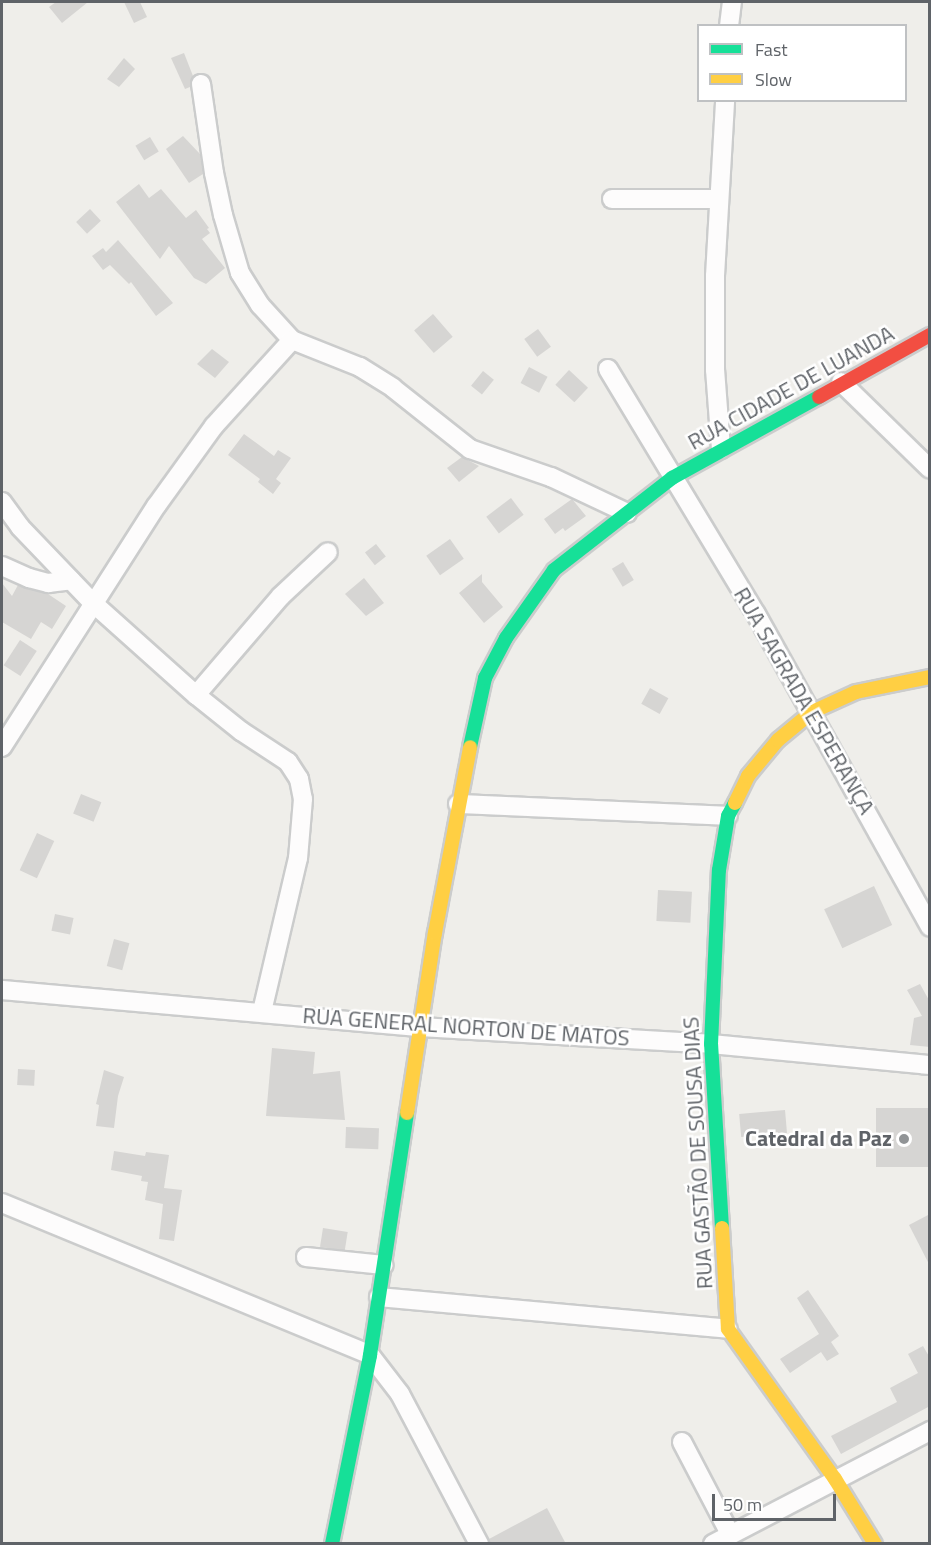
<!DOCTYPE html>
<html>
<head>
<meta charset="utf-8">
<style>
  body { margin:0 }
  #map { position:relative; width:931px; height:1545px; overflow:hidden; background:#efeeea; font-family:"Titillium Web",sans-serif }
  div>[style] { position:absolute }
  .building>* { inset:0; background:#d6d5d3; transform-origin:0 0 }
  .roads { filter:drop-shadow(2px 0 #cbcccc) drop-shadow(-2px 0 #cbcccc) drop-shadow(0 2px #cbcccc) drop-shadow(0 -2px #cbcccc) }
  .street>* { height:18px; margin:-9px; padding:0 9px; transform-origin:9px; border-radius:9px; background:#fdfcfc }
  .fast>* { height:14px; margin:-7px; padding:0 7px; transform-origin:7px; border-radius:7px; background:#16e098 }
  .slow>* { height:14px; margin:-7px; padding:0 7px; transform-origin:7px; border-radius:7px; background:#ffcf43 }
  .jam>* { height:14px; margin:-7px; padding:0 7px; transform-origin:7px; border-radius:7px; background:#f24e42 }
  .dots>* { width:16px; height:16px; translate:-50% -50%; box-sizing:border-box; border:3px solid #fff; border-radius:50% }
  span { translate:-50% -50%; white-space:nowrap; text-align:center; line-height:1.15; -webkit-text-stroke:5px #fff; paint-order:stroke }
  .street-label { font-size:22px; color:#5f6368 }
  .poi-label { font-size:22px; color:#5f6368; font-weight:700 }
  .right { translate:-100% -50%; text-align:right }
  .frame { position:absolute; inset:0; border:3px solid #5f6368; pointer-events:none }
  .legend { position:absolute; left:697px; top:24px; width:210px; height:78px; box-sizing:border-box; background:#fff; border:2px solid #bfc1c3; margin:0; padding:8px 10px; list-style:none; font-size:18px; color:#5f6368 }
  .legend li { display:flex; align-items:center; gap:12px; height:30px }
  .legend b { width:30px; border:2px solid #bfc1c3 }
  .scale { position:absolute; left:712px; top:1494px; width:124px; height:27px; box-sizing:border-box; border:3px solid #5f6368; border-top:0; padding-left:8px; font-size:18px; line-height:21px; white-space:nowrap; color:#5f6368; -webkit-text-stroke:4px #fff; paint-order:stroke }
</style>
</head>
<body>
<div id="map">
  <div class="building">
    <div style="clip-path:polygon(56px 2px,88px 2px,62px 23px,49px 7px)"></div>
    <div style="clip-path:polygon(124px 2px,140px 2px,147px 17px,134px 23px)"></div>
    <div style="clip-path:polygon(184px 53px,193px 76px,190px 87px,185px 89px,171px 58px)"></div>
    <div style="clip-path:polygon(124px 58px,135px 69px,119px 87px,107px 79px)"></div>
    <div style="clip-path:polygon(183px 136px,200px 154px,203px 174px,189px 183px,166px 149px)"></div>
    <div style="left:150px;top:137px;width:17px;height:17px;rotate:59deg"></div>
    <div style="clip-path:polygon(139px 184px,149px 198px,161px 189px,186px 218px,196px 210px,209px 228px,207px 229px,210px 233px,202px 239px,225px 268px,206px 284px,194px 278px,169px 246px,160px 259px,116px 202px)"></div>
    <div style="left:90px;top:209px;width:16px;height:19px;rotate:47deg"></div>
    <div style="clip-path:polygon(118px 240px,173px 303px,156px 316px,131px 282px,129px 284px,110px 265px,103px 270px,92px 256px,103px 248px,106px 252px)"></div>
    <div style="left:433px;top:314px;width:30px;height:25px;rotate:49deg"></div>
    <div style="left:538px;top:329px;width:22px;height:17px;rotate:54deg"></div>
    <div style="clip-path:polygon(212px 349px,229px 362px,215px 378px,197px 364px)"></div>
    <div style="left:529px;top:367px;width:21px;height:18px;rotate:28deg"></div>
    <div style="left:569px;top:370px;width:26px;height:20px;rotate:43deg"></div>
    <div style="left:483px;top:371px;width:14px;height:19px;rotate:39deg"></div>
    <div style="clip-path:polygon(244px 434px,274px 456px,278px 450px,291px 458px,276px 479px,281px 483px,273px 494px,258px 482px,260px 479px,228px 455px)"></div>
    <div style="clip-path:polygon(462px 457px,479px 466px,459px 482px,447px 468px)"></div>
    <div style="left:511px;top:498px;width:21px;height:31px;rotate:53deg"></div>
    <div style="clip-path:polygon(572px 499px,586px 516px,565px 531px,563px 528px,555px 534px,544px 519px)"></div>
    <div style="left:450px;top:539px;width:24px;height:29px;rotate:55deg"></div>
    <div style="left:376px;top:544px;width:16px;height:14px;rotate:52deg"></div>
    <div style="left:623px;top:562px;width:21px;height:13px;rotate:59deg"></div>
    <div style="clip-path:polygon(482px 574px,482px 582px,503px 607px,484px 623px,459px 593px)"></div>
    <div style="clip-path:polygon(364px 578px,384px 603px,366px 616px,345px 594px)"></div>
    <div style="clip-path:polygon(2px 583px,12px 596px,18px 585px,48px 594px,66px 606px,52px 629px,41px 622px,31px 639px,2px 622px)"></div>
    <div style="left:20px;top:640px;width:20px;height:30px;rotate:33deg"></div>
    <div style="left:650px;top:688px;width:21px;height:18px;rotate:29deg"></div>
    <div style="left:81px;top:794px;width:22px;height:21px;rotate:22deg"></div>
    <div style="left:37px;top:833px;width:19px;height:41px;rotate:25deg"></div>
    <div style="left:874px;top:886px;width:43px;height:55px;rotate:65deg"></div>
    <div style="left:658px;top:890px;width:34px;height:31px;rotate:3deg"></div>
    <div style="left:55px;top:914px;width:19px;height:17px;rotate:12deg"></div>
    <div style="left:114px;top:939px;width:16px;height:28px;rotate:15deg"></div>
    <div style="clip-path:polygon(920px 984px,930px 1002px,930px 1047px,910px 1045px,914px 1018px,922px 1016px,907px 990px)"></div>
    <div style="clip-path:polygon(272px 1048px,315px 1052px,313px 1074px,340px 1071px,345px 1120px,266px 1116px)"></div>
    <div style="left:18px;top:1069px;width:17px;height:16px;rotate:3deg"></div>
    <div style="clip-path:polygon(104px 1070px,124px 1077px,118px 1096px,114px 1128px,96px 1126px,99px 1105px,96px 1104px)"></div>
    <div style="left:930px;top:1108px;width:59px;height:54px;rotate:90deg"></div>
    <div style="left:785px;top:1110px;width:23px;height:46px;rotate:85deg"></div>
    <div style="left:346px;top:1127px;width:33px;height:21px;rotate:2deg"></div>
    <div style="clip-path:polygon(114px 1151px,145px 1156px,146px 1152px,169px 1155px,164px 1188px,182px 1190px,174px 1241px,159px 1239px,163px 1204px,145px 1200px,148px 1182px,141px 1181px,142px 1176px,111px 1170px)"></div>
    <div style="clip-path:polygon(930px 1214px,930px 1266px,909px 1225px)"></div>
    <div style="left:323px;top:1228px;width:25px;height:19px;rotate:9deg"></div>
    <div style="clip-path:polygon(808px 1290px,839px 1336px,831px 1342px,839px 1354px,827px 1361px,821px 1352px,790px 1373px,780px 1359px,819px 1334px,797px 1298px)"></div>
    <div style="clip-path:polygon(923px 1346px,930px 1358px,930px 1406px,841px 1454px,831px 1436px,897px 1402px,890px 1388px,918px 1373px,908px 1354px)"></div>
    <div style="clip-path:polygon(547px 1508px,566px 1544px,490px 1544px,489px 1539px)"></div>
  </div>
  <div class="roads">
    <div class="street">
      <div style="left:729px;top:26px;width:24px;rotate:-83deg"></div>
      <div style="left:201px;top:84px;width:90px;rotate:81.7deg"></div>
      <div style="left:214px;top:173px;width:43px;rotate:77.9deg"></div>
      <div style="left:223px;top:215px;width:60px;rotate:73.7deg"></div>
      <div style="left:240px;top:273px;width:38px;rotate:58deg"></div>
      <div style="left:260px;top:305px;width:47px;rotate:47.6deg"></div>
      <div style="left:292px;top:340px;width:73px;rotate:21.7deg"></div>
      <div style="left:360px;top:367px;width:39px;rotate:32deg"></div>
      <div style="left:393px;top:388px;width:98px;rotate:38.4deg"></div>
      <div style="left:470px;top:449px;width:86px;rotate:19.1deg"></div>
      <div style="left:551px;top:477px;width:84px;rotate:25.3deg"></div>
      <div style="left:612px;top:199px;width:107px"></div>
      <div style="left:608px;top:369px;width:286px;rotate:58.9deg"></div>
      <div style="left:756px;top:614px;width:358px;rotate:60.9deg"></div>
      <div style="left:841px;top:382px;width:124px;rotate:44.3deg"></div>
      <div style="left:721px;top:449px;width:79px;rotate:-94.3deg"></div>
      <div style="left:715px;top:370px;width:94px;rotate:-90deg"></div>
      <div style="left:715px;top:276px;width:176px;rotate:-86.7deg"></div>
      <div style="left:2px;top:502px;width:31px;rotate:54deg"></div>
      <div style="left:20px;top:527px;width:105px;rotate:46.2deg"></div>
      <div style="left:93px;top:603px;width:138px;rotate:41.8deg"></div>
      <div style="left:196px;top:695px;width:58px;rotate:38.7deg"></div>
      <div style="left:241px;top:731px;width:56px;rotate:33.4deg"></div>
      <div style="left:288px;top:762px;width:20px;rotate:57deg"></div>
      <div style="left:299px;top:779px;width:20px;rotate:79deg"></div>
      <div style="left:303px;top:799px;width:59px;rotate:94.8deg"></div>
      <div style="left:298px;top:858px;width:158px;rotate:103.2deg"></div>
      <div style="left:2px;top:566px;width:30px;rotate:24deg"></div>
      <div style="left:29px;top:578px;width:20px;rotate:15deg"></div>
      <div style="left:48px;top:583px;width:23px;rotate:-7deg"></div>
      <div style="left:196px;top:695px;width:130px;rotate:-49.4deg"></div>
      <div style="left:281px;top:596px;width:64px;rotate:-43.1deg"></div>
      <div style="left:2px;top:747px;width:287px;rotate:-57.4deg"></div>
      <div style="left:157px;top:505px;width:97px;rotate:-54.2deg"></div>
      <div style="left:214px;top:426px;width:116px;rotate:-47.8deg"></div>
      <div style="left:458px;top:804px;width:270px;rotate:2.5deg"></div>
      <div style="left:2px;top:990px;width:420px;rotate:5.1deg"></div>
      <div style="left:420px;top:1027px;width:291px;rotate:3.3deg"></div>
      <div style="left:711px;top:1044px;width:220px;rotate:5.5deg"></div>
      <div style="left:2px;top:1203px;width:398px;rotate:22.4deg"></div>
      <div style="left:370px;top:1355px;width:49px;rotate:52.4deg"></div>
      <div style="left:400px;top:1394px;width:170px;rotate:62.2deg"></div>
      <div style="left:306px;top:1257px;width:78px;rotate:5.9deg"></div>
      <div style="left:379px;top:1297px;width:350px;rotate:5.2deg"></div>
      <div style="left:682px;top:1442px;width:104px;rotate:62.4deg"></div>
      <div style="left:713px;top:1544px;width:245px;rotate:-27.5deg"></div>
    </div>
    <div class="fast">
      <div style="left:470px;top:747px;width:71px;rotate:-77.7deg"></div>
      <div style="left:485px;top:678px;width:45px;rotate:-62.3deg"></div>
      <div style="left:506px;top:638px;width:83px;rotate:-54.8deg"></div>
      <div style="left:554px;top:570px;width:150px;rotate:-37.9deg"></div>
      <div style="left:672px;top:478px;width:168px;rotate:-28.9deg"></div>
      <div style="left:722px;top:1228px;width:184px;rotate:-93.4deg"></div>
      <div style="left:711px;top:1044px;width:174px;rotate:-87.4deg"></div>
      <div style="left:719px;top:870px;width:55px;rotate:-80.5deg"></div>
      <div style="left:728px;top:816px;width:15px;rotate:-62deg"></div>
      <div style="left:332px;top:1544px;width:193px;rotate:-78.6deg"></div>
      <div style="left:370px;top:1355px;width:245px;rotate:-81.3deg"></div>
    </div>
    <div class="slow">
      <div style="left:735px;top:803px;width:30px;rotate:-64deg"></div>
      <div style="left:748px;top:776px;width:47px;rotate:-50.2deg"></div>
      <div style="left:778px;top:740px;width:44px;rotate:-39.5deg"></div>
      <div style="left:812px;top:712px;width:48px;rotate:-24.4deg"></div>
      <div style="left:856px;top:692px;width:76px;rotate:-11.5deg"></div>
      <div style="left:407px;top:1113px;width:182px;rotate:-81.2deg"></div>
      <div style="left:435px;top:933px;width:189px;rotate:-79.3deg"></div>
      <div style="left:722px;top:1228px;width:101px;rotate:86.6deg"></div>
      <div style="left:728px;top:1329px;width:184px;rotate:54.5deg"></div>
      <div style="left:835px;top:1479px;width:76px;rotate:58.4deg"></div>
    </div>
    <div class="jam">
      <div style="left:819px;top:397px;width:127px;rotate:-29.2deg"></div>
    </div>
  </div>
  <div class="dots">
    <div style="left:904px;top:1139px;background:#919496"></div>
  </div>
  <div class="street-label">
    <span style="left:791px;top:388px;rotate:-29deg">RUA CIDADE DE LUANDA</span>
    <span style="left:804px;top:701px;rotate:60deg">RUA SAGRADA ESPERANÇA</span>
    <span style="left:466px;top:1027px;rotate:4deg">RUA GENERAL NORTON DE MATOS</span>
    <span style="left:698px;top:1153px;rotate:-93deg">RUA GASTÃO DE SOUSA DIAS</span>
  </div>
  <div class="poi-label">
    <span class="right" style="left:892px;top:1139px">Catedral da Paz</span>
  </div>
  <div class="frame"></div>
  <ul class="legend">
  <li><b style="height:8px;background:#16e098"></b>Fast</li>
  <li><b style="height:8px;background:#ffcf43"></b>Slow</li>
  </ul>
  <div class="scale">50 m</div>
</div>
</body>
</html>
